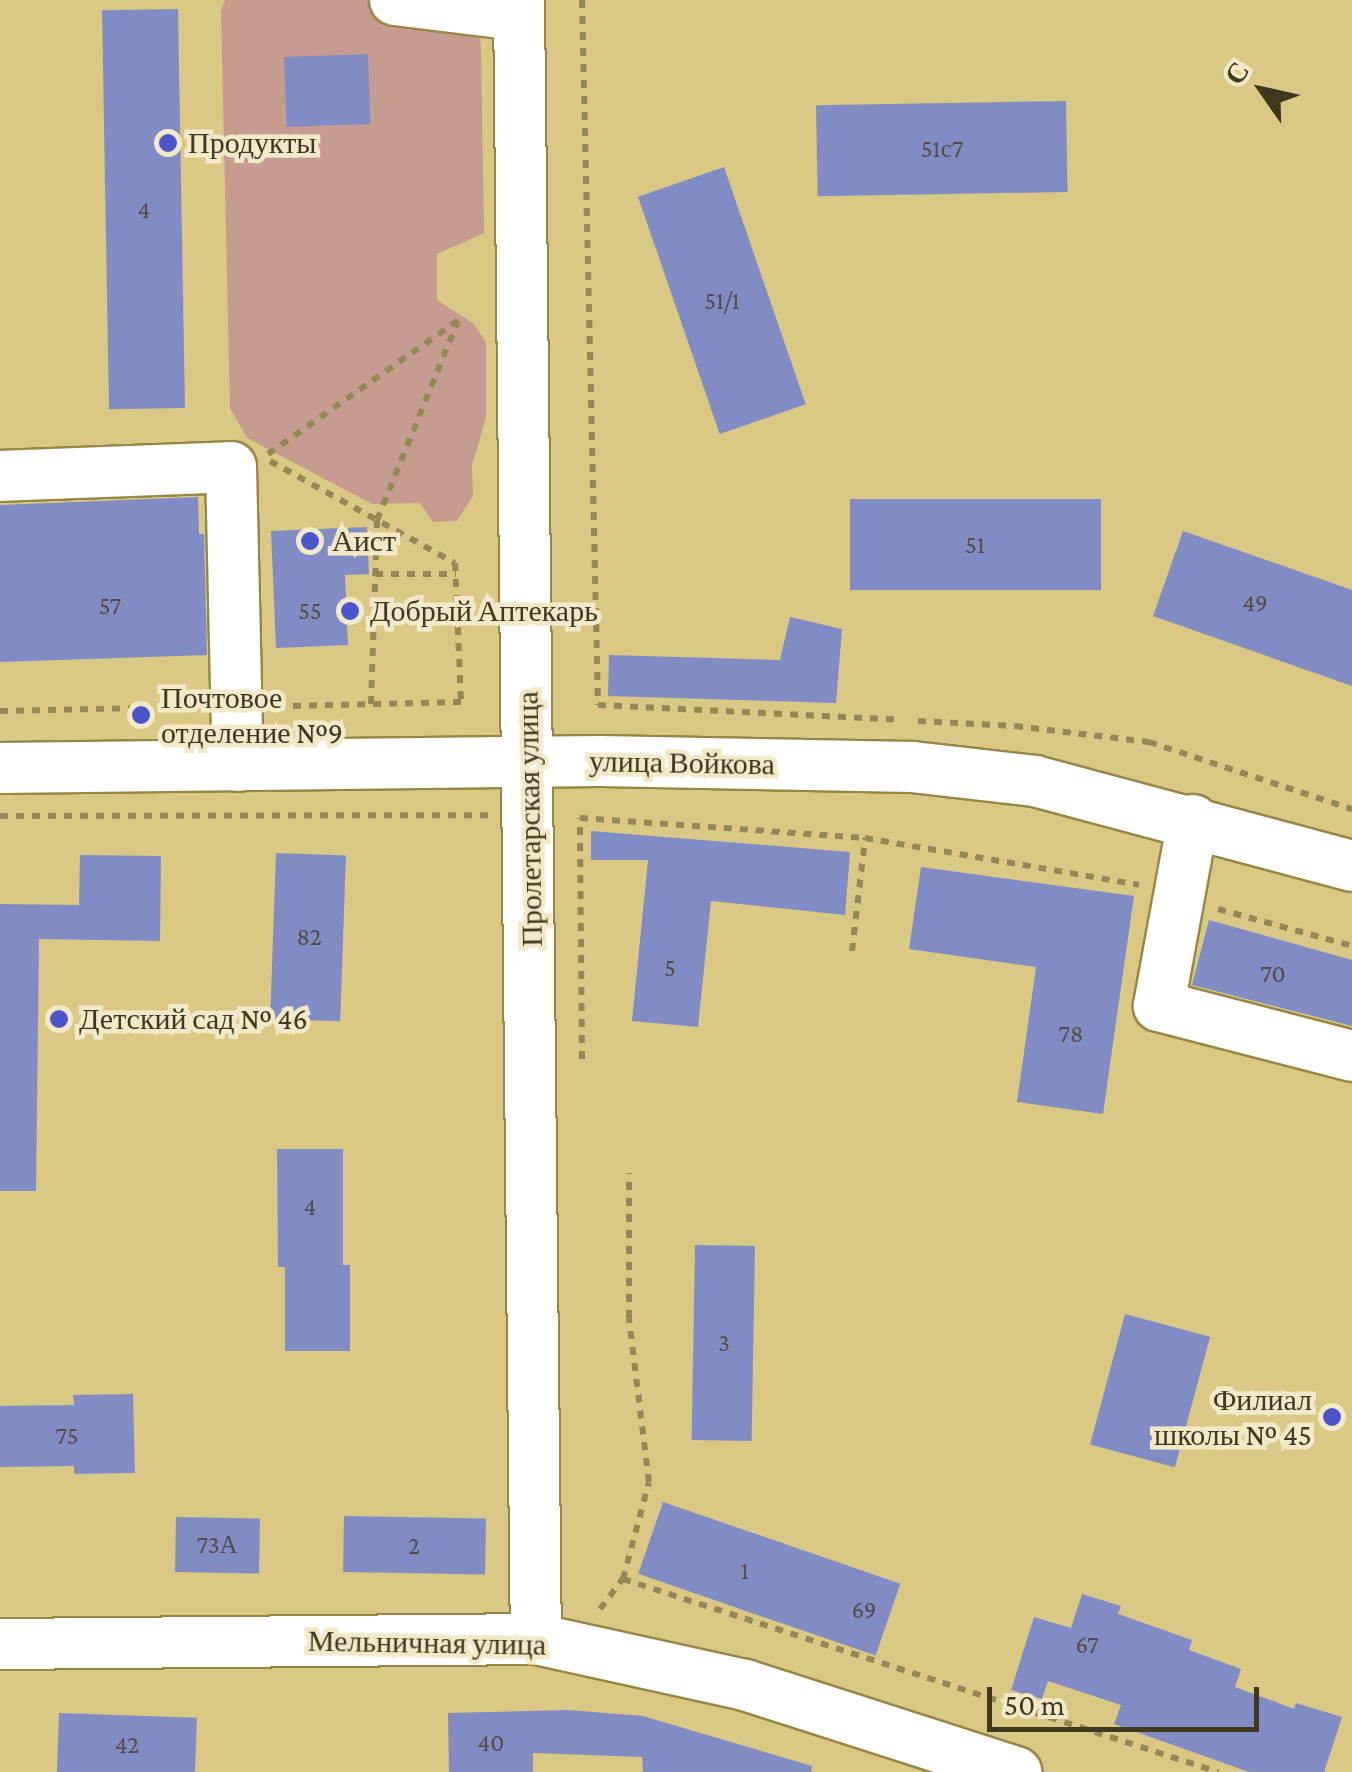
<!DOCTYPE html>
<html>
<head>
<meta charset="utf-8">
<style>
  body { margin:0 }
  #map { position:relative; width:1352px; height:1772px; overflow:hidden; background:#dac885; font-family:"Crimson Pro",serif }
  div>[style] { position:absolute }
  .green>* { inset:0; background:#c69b90 }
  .building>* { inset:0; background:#818cc4; transform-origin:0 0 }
  .path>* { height:6px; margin-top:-3px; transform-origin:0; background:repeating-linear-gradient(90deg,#958856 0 8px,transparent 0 16px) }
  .roads { filter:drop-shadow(2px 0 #978644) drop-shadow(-2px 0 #978644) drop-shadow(0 2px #978644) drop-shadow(0 -2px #978644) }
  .minor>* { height:50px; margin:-25px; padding:0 25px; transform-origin:25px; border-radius:25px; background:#fff }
  .dots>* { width:28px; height:28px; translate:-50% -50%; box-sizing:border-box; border:5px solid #f2e9c8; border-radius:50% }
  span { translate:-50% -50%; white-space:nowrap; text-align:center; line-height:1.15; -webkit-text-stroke:9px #f2e9c8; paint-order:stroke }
  .number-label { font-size:25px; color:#504d46 }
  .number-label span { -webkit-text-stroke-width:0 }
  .poi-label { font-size:30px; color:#3f381c }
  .left { translate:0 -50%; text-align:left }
  .right { translate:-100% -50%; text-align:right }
  .street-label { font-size:30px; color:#3f381c }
  .north { position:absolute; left:1212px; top:40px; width:100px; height:100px; -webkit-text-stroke:8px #f2e9c8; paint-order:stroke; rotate:304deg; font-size:28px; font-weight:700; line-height:40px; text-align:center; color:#3f381c }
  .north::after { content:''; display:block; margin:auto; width:35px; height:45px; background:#3f381c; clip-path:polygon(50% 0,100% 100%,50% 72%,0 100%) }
  .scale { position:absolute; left:987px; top:1687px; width:272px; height:45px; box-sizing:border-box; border:5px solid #3f381c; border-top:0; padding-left:12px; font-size:30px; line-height:35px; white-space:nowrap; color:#3f381c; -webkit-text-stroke:8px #f2e9c8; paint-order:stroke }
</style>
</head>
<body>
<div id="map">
  <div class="green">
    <div style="clip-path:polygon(225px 0,476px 0,481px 50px,484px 233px,437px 254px,437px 300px,474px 324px,486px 342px,486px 417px,472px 466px,473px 496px,457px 521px,433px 522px,420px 503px,372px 504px,247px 438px,230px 408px,221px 11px)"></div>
  </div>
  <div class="building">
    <div style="left:178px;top:9px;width:399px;height:76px;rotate:89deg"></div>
    <div style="left:368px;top:54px;width:70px;height:84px;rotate:88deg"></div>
    <div style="left:1066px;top:101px;width:91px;height:250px;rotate:89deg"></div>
    <div style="left:724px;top:167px;width:251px;height:91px;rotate:71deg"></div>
    <div style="clip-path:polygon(198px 497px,199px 534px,204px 534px,207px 655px,0 662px,0 505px)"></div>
    <div style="left:850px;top:499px;width:251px;height:91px"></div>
    <div style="clip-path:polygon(367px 527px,369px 574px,345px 575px,348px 645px,276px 648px,271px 531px)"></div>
    <div style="clip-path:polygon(1183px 531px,1352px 590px,1352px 686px,1153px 616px)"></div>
    <div style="clip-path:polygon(790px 617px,842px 629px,836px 703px,608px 696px,609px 655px,780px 660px)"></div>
    <div style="clip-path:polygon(591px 831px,850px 852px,845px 915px,711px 901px,698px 1027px,632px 1021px,648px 860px,591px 860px)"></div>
    <div style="left:276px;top:853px;width:70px;height:166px;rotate:2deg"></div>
    <div style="clip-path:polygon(80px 855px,161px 856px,160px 941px,39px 939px,36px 1191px,0 1191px,0 904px,79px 905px)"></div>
    <div style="clip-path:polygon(921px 867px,1134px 896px,1103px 1114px,1017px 1102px,1036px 967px,909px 949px)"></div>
    <div style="clip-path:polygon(1209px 920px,1352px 960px,1352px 1026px,1192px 985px)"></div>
    <div style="clip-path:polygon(277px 1149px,343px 1149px,343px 1265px,350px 1265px,350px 1351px,285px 1351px,285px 1267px,278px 1267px)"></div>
    <div style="left:695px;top:1245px;width:60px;height:195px;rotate:1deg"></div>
    <div style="left:1125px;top:1314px;width:88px;height:135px;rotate:15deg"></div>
    <div style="clip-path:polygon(133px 1394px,135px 1473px,74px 1474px,74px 1466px,0 1467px,0 1406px,74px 1405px,73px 1395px)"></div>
    <div style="left:663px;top:1502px;width:251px;height:76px;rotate:19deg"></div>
    <div style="left:344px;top:1516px;width:142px;height:56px;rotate:1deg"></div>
    <div style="left:176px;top:1517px;width:84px;height:55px;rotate:1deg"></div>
    <div style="clip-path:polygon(1082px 1594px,1121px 1606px,1118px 1614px,1192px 1640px,1189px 1650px,1241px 1669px,1235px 1687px,1294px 1709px,1296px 1703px,1342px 1717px,1324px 1772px,1249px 1772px,1114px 1724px,1121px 1705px,1048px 1681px,1042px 1699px,1011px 1690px,1034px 1617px,1071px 1628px)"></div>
    <div style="clip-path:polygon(568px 1710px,643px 1716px,812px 1766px,811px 1772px,643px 1772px,642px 1757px,533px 1753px,533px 1772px,449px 1772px,448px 1713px)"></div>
    <div style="left:59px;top:1713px;width:138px;height:59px;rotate:2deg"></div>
  </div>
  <div class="path">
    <div style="left:582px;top:0;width:705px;rotate:88.7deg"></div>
    <div style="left:598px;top:705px;width:303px;rotate:2.8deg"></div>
    <div style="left:268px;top:454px;width:233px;rotate:-35.1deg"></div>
    <div style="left:270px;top:461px;width:211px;rotate:28.9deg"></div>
    <div style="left:455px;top:563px;width:139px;rotate:87.5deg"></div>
    <div style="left:461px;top:702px;width:182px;rotate:178.7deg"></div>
    <div style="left:375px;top:574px;width:81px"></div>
    <div style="left:371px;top:704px;width:184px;rotate:-88.1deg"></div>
    <div style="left:377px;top:520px;width:215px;rotate:-67.9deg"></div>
    <div style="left:0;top:711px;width:197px;rotate:-1.2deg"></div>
    <div style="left:918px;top:721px;width:97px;rotate:3deg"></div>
    <div style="left:1015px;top:726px;width:135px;rotate:6.8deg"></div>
    <div style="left:1149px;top:742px;width:214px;rotate:18.3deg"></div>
    <div style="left:0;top:816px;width:489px;rotate:-0.1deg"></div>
    <div style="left:1218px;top:909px;width:139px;rotate:15.4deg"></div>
    <div style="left:852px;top:951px;width:114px;rotate:-83.4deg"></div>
    <div style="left:582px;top:1059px;width:241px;rotate:-90.5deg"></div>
    <div style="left:580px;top:818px;width:286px;rotate:4deg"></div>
    <div style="left:865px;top:838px;width:278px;rotate:9.7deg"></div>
    <div style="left:623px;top:1579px;width:626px;rotate:17.97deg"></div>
    <div style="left:600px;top:1609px;width:38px;rotate:-53deg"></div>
    <div style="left:623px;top:1579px;width:100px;rotate:-75deg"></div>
    <div style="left:649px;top:1482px;width:165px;rotate:-97deg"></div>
    <div style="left:629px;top:1318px;width:145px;rotate:-90deg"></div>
  </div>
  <div class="roads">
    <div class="minor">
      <div style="left:395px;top:0;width:124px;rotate:7deg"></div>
      <div style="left:519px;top:0;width:1639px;rotate:89.41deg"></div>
      <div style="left:0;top:476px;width:231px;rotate:-2.2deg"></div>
      <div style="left:231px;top:467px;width:299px;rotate:88.7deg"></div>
      <div style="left:0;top:768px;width:600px;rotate:-0.67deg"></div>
      <div style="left:600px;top:761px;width:312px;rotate:1.1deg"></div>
      <div style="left:912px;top:767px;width:124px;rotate:6.5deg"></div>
      <div style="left:1035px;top:781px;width:328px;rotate:15deg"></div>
      <div style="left:1193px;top:820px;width:189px;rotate:100.4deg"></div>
      <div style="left:1159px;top:1006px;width:199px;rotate:14.5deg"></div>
      <div style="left:0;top:1644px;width:536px;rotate:-0.53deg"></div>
      <div style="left:536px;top:1639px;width:214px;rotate:12.4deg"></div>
      <div style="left:745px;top:1685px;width:285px;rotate:17.8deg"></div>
    </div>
  </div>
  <div class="dots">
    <div style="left:168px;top:143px;background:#4d55ca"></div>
    <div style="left:310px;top:541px;background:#4d55ca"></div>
    <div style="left:350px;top:611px;background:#4d55ca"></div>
    <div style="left:141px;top:715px;background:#4d55ca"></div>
    <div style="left:59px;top:1019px;background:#4d55ca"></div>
    <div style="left:1332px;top:1417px;background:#4d55ca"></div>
  </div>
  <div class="number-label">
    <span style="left:942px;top:149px">51с7</span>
    <span style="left:144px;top:210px">4</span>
    <span style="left:722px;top:301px">51/1</span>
    <span style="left:975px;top:545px">51</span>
    <span style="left:1255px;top:603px">49</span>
    <span style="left:110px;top:606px">57</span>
    <span style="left:310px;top:611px">55</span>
    <span style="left:309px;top:937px">82</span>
    <span style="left:670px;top:968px">5</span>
    <span style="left:1273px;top:974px">70</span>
    <span style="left:1071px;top:1034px">78</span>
    <span style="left:310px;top:1207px">4</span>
    <span style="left:724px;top:1343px">3</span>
    <span style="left:67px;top:1436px">75</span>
    <span style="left:217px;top:1545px">73А</span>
    <span style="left:414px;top:1546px">2</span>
    <span style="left:745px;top:1571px">1</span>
    <span style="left:864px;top:1610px">69</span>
    <span style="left:1087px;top:1645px">67</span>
    <span style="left:491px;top:1743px">40</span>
    <span style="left:127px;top:1745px">42</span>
  </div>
  <div class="poi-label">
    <span class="left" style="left:188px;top:143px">Продукты</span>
    <span class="left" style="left:332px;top:541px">Аист</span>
    <span class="left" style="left:370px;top:611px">Добрый Аптекарь</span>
    <span class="left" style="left:161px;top:715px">Почтовое<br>отделение №9</span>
    <span class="left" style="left:79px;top:1019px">Детский сад № 46</span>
    <span class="right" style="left:1312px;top:1417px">Филиал<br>школы № 45</span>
  </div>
  <div class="street-label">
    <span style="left:682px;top:763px;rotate:1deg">улица Войкова</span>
    <span style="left:530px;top:819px;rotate:-91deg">Пролетарская улица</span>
    <span style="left:427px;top:1643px;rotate:1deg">Мельничная улица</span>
  </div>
  <div class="north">С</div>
  <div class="scale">50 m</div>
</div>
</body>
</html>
